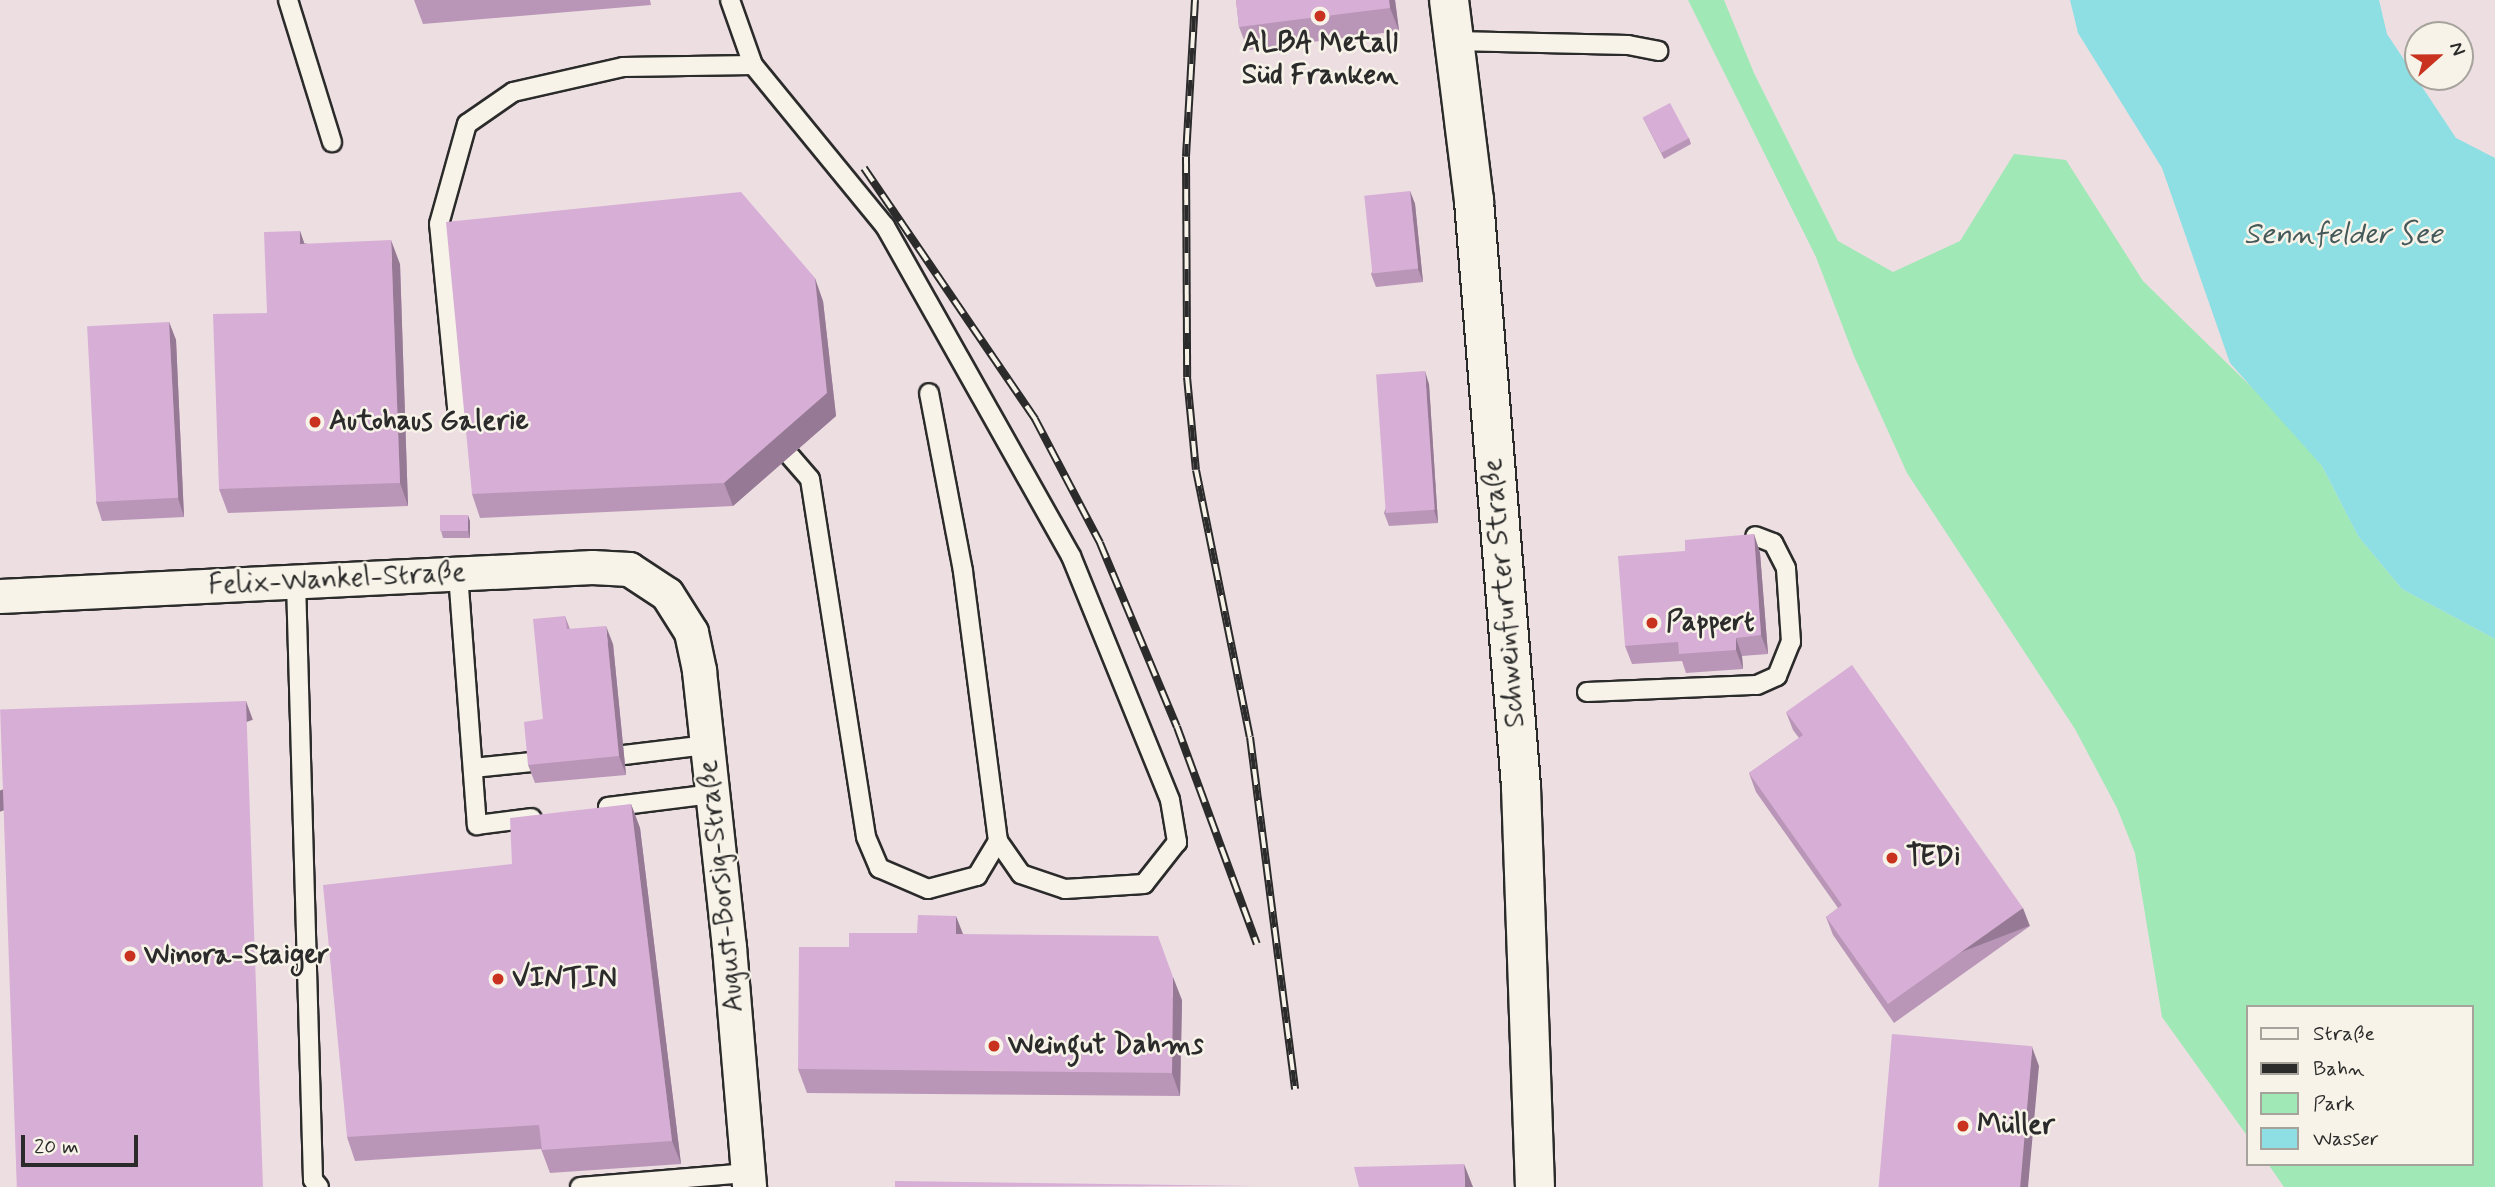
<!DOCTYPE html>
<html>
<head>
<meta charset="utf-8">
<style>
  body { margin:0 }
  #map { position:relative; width:2495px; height:1187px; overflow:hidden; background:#eddee2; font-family:Mynerve,sans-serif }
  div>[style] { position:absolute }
  .green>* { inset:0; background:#a0e8b6 }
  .water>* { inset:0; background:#8ddfe3 }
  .roads { filter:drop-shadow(2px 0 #2b2b2b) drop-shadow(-2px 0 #2b2b2b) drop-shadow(0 2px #2b2b2b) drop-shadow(0 -2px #2b2b2b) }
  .lane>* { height:18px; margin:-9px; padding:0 9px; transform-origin:9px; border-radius:9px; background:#f7f3e8 }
  .street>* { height:33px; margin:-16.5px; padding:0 16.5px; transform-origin:16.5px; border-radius:16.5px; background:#f7f3e8 }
  .secondary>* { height:38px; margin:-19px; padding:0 19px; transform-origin:19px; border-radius:19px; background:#f7f3e8 }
  .rail>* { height:8px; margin-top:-4px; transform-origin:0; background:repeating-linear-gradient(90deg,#f7f3e8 0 16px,#2b2b2b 0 32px); box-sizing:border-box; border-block:2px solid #2b2b2b }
  .wall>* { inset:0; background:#b996b7 }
  .shaded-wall>* { inset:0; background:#967a95; transform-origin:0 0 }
  .building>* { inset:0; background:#d7aed5; transform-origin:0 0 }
  .dots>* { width:19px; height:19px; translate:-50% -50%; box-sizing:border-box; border:4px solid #f7f3e8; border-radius:50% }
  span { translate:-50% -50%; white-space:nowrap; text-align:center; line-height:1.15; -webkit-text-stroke:5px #f7f3e8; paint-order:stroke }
  .poi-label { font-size:28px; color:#2b2b2b; font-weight:700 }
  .left { translate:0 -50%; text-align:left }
  .street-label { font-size:28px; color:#2b2b2b }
  .water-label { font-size:30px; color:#445859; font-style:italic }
  .legend { position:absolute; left:2246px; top:1005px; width:228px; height:161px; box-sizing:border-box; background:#f7f3e8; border:2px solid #a5a39c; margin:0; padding:9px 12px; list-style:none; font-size:21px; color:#2b2b2b }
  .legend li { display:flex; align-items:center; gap:14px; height:35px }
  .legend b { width:35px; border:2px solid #a5a39c }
  .north { position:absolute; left:2404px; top:21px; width:70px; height:70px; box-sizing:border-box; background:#f7f3e8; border:2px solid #a5a39c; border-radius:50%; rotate:69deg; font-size:19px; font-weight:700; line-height:28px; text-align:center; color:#2b2b2b }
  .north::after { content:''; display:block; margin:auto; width:24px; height:32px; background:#c8321e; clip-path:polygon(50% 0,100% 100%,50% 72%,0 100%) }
  .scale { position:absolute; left:21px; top:1135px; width:117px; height:32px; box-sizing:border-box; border:4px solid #2b2b2b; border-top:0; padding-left:9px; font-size:21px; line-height:24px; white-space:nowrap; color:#2b2b2b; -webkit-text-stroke:5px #f7f3e8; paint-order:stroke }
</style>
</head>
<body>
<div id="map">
  <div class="green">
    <div style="clip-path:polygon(1688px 0,1724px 0,1754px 73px,1838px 241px,1893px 272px,1960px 241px,2014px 154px,2066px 160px,2143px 281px,2280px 415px,2322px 466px,2358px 536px,2402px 589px,2495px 639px,2495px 1187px,2284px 1187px,2268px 1164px,2472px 1164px,2472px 1007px,2248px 1007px,2248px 1137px,2162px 1017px,2135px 853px,2117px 808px,2075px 729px,1907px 473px,1854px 356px,1816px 257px)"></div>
  </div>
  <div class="water">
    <div style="clip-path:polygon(2070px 0,2379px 0,2387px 34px,2456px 138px,2495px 158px,2495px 639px,2402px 589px,2358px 536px,2322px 466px,2230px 363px,2162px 168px,2078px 33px)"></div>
  </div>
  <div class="roads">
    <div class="lane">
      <div style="left:288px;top:0;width:149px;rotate:72.8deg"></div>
      <div style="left:730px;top:0;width:69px;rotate:70.5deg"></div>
      <div style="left:1455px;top:41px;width:173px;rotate:1.3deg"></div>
      <div style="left:1628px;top:45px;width:31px;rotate:11deg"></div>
      <div style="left:469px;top:415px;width:11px;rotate:170deg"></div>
      <div style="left:458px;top:417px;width:194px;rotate:-95.6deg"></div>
      <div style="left:439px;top:224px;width:104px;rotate:-74.4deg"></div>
      <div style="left:467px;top:124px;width:56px;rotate:-34.8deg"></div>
      <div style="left:513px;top:92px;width:113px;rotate:-12.8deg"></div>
      <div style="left:623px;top:67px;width:130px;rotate:-0.9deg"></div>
      <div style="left:753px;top:65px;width:208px;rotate:50.7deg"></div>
      <div style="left:885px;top:226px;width:379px;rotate:60.6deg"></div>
      <div style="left:1071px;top:556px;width:263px;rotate:67.9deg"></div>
      <div style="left:1170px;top:800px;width:43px;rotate:80.5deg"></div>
      <div style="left:1177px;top:842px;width:53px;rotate:128.2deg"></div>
      <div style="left:1144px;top:884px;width:79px;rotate:176.4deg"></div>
      <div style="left:1065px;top:889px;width:46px;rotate:-161.2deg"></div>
      <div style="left:1021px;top:874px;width:40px;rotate:-124.9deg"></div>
      <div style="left:790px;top:456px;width:30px;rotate:49deg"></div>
      <div style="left:810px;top:479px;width:362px;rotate:81.1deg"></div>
      <div style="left:866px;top:837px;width:34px;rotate:67deg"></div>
      <div style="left:879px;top:868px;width:53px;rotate:23.2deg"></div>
      <div style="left:928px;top:889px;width:51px;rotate:-14.9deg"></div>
      <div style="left:977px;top:876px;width:41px;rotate:-59deg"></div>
      <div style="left:998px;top:841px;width:272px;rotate:-97.4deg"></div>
      <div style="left:963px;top:571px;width:181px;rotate:-100.8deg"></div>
      <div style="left:458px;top:574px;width:252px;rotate:85.7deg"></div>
      <div style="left:477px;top:825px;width:55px;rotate:-7.3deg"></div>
      <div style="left:296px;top:582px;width:598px;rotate:88.37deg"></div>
      <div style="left:313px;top:1180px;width:9px;rotate:49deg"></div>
      <div style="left:1587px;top:692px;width:170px;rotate:-2.4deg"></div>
      <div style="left:1757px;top:685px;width:22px;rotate:-24deg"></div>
      <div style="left:1777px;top:676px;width:37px;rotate:-68deg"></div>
      <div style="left:1791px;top:642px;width:74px;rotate:-93.9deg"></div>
      <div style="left:1786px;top:568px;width:28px;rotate:-117deg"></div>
      <div style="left:1773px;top:543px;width:19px;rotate:-159deg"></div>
      <div style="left:624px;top:755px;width:84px;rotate:-6.9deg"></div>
      <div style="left:473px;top:768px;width:59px;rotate:-5.8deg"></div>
      <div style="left:608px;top:807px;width:106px;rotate:-7.1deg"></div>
      <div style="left:580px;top:1187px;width:169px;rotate:-4.8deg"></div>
    </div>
    <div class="street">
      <div style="left:0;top:596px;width:593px;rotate:-2.8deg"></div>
      <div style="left:592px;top:567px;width:37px;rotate:3deg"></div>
      <div style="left:629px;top:569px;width:45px;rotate:33.3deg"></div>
      <div style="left:667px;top:594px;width:45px;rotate:57.7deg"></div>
      <div style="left:691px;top:632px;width:40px;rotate:78deg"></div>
      <div style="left:699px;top:671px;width:278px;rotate:83.8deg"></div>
      <div style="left:729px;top:947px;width:241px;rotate:85.2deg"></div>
    </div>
    <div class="secondary">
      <div style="left:1449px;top:0;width:203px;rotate:82.9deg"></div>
      <div style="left:1474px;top:201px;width:588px;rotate:85.41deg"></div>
      <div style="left:1521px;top:787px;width:400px;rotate:88deg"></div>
    </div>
  </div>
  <div class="rail">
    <div style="left:1195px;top:0;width:157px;rotate:93.3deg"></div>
    <div style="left:1186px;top:157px;width:220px;rotate:89.7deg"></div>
    <div style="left:1187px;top:377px;width:93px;rotate:84.5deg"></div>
    <div style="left:1196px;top:470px;width:272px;rotate:78.6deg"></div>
    <div style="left:1250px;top:737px;width:355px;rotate:82.7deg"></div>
    <div style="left:864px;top:168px;width:304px;rotate:55.7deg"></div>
    <div style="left:1035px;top:419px;width:140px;rotate:62.3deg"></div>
    <div style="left:1100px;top:543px;width:199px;rotate:67.3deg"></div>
    <div style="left:1177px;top:727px;width:231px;rotate:69.8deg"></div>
  </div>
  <div class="wall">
    <div style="clip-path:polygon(414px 0,650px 0,651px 5px,423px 24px)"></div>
    <div style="clip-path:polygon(1236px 0,1395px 0,1399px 31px,1248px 50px,1239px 27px)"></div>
    <div style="clip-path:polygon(1643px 118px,1689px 138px,1691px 144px,1664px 159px)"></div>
    <div style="clip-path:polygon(1410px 191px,1415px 204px,1423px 282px,1376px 287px,1371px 274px)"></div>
    <div style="clip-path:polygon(300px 231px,304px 243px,400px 264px,408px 506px,228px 513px,219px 489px,267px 313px)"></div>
    <div style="clip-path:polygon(823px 301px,836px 416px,733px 506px,480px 518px,472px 494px)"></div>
    <div style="clip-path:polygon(169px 322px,176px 340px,184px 517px,102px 521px,96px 502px)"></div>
    <div style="clip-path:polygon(1429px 384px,1438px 523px,1389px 526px,1384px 513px)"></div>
    <div style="clip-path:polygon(470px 521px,470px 538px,443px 538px,441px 531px)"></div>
    <div style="clip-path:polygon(1754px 534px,1760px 553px,1768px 654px,1742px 656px,1743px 669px,1686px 673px,1682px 661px,1632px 664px,1625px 646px,1685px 551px)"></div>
    <div style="clip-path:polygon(565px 616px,570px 629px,613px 644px,626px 775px,535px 783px,528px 765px,543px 719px)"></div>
    <div style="clip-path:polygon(1786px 712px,2030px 926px,1894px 1023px,1833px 935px,1826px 917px,1838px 908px,1756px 792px,1749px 773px,1799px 738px,1793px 730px)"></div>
    <div style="clip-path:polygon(631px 804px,640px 828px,681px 1164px,550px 1173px,541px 1149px,355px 1161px,347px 1137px,512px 864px)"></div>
    <div style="clip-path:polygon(917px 933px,963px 934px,1182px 1000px,1180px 1096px,807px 1093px,798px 1069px,849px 947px)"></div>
  </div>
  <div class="shaded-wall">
    <div style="clip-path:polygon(1389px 0,1395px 0,1399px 31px,1390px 8px)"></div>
    <div style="clip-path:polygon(1410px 191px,1415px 204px,1423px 282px,1418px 269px)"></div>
    <div style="clip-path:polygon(300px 231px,308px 254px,300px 244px)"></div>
    <div style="clip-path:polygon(391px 240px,400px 264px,408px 506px,400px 483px)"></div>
    <div style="clip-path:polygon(815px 278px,823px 301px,836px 416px,733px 506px,724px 483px)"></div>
    <div style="clip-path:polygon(169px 322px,176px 340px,184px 517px,178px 498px)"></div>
    <div style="clip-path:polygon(1425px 371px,1429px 384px,1438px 523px,1434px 510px)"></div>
    <div style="clip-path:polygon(468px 515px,470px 521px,470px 538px,468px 531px)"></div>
    <div style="clip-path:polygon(1754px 534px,1760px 553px,1768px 654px,1761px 635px)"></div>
    <div style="clip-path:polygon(606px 626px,613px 644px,626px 775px,619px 756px)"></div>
    <div style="clip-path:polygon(1736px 638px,1742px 656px,1743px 669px,1736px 650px)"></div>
    <div style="left:246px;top:701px;width:20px;height:486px;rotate:70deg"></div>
    <div style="clip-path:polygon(631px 804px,640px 828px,681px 1164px,672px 1141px)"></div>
    <div style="left:2023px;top:908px;width:19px;height:166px;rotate:69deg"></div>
    <div style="clip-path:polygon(956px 916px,965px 939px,956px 934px)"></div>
    <div style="clip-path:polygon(1173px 977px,1182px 1000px,1180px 1096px,1172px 1073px)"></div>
    <div style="clip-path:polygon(2032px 1047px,2039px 1066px,2028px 1187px,2019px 1187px)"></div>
    <div style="clip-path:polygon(1464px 1164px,1473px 1187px,1465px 1187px)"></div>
  </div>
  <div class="building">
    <div style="clip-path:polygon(1236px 0,1389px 0,1390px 8px,1239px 27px)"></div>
    <div style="left:1670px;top:103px;width:40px;height:31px;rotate:62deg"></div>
    <div style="left:1410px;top:191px;width:78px;height:46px;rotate:84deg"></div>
    <div style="clip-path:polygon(741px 192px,815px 278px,827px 393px,724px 483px,472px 494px,446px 222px)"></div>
    <div style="clip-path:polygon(300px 231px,300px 244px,391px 240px,400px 483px,219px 489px,213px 314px,267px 313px,264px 232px)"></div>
    <div style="left:169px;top:322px;width:176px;height:82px;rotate:87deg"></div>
    <div style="left:1425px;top:371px;width:139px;height:49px;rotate:86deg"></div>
    <div style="left:440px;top:515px;width:28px;height:16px"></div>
    <div style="clip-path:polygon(1754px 534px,1761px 635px,1736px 638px,1736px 650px,1679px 654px,1678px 642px,1625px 646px,1618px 556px,1685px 551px,1685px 540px)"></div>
    <div style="clip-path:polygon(565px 616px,567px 629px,606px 626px,619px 756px,528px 765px,524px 722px,543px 719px,533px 619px)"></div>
    <div style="clip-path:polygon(1852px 665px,2023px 908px,1888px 1004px,1826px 917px,1842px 905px,1749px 773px,1803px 735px,1786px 712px)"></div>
    <div style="left:246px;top:701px;width:486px;height:246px;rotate:88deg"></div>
    <div style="clip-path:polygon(631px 804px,672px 1141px,542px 1150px,539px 1125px,347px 1137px,323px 885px,512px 864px,510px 818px)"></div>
    <div style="clip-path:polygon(918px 915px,956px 916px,956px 934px,1158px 936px,1173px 977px,1172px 1073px,798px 1069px,799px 947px,849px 947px,849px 933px,917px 933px)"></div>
    <div style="left:1892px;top:1034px;width:141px;height:154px;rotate:5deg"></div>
    <div style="clip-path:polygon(1464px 1164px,1465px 1187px,1359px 1187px,1354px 1167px)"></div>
    <div style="clip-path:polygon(895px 1181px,1253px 1186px,895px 1187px)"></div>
  </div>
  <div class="dots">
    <div style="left:1320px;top:16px;background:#c8321e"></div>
    <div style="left:315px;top:422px;background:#c8321e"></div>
    <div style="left:1652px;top:623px;background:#c8321e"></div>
    <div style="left:1892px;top:858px;background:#c8321e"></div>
    <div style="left:130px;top:956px;background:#c8321e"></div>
    <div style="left:498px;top:979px;background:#c8321e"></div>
    <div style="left:994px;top:1046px;background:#c8321e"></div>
    <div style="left:1963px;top:1126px;background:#c8321e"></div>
  </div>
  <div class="poi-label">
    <span style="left:1320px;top:60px">ALBA Metall<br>Süd Franken</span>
    <span class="left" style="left:329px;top:422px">Autohaus Galerie</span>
    <span class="left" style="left:1666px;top:623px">Pappert</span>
    <span class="left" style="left:1906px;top:858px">TEDi</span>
    <span class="left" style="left:144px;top:956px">Winora-Staiger</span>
    <span class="left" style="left:512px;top:979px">VINTIN</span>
    <span class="left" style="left:1008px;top:1046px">Weingut Dahms</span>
    <span class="left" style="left:1977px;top:1126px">Müller</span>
  </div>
  <div class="street-label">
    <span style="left:337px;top:580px;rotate:-3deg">Felix-Wankel-Straße</span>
    <span style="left:1505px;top:593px;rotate:-95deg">Schweinfurter Straße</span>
    <span style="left:722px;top:886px;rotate:-96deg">August-Borsig-Straße</span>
  </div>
  <div class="water-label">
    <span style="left:2343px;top:235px">Sennfelder See</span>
  </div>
  <ul class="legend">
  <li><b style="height:9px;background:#f7f3e8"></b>Straße</li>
  <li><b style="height:9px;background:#2b2b2b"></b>Bahn</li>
  <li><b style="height:19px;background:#a0e8b6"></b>Park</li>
  <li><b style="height:19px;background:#8ddfe3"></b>Wasser</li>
  </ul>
  <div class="north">N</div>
  <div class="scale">20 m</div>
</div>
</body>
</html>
